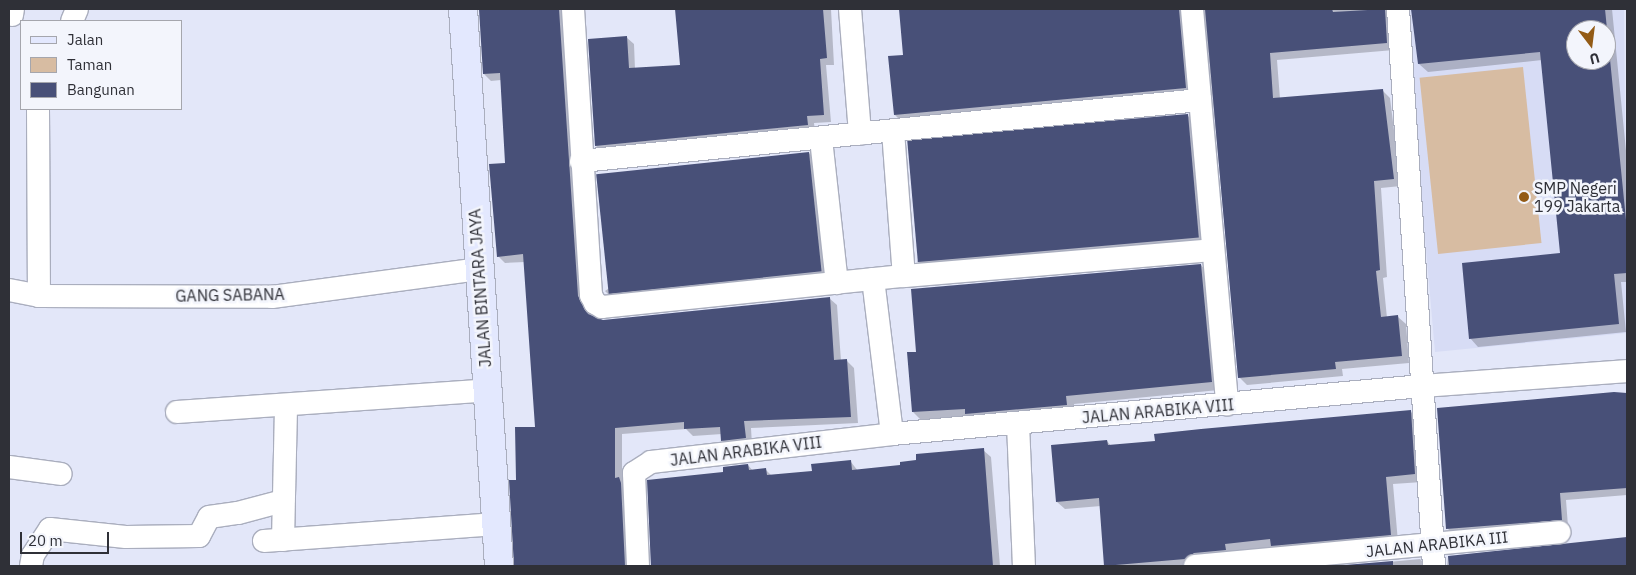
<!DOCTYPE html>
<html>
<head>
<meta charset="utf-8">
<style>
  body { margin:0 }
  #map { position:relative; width:1636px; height:575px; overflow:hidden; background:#e3e7f9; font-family:"IBM Plex Sans",sans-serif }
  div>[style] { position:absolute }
  .built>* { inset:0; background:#d7dcf5 }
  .green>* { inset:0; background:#d7bca2; transform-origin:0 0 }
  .shadow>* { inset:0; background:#0003 }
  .building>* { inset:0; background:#485078; transform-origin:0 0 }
  .roads { filter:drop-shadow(1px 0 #aaaebe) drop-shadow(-1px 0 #aaaebe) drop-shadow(0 1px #aaaebe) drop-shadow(0 -1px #aaaebe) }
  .street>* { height:22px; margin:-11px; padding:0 11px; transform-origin:11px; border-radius:11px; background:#fff }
  .secondary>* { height:28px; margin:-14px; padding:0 14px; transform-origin:14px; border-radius:14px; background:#e3e8fe }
  .dots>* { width:14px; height:14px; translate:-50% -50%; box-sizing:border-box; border:2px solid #f3f5fc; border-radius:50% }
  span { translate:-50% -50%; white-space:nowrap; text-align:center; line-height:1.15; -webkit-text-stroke:5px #f3f5fc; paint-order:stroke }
  .poi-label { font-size:16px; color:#2f3037 }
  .left { translate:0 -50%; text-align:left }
  .street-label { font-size:16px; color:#2f3037 }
  .frame { position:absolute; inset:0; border:10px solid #2f3037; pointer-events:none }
  .legend { position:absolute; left:20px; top:20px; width:162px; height:90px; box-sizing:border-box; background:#f3f5fc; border:1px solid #a5a6ad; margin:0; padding:6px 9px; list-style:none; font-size:15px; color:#2f3037 }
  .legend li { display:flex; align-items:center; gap:10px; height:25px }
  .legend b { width:25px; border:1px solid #a5a6ad }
  .north { position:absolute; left:1566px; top:20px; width:50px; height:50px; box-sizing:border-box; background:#f3f5fc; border:1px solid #a5a6ad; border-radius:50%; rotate:165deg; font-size:14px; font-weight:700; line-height:20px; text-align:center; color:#2f3037 }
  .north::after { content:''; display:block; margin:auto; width:18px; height:22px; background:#935b16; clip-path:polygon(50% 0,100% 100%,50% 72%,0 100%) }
  .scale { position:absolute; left:20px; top:532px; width:89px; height:22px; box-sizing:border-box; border:2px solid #2f3037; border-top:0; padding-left:6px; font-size:15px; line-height:18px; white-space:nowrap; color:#2f3037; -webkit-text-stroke:4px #f3f5fc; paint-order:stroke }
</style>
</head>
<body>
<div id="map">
  <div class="built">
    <div style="clip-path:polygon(evenodd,1405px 9px,1624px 9px,1627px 333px,1435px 352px,1405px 9px,1576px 30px,1606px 30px,1606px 60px,1576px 60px,1576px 30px)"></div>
  </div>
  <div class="green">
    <div style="left:1523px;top:67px;width:177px;height:104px;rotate:84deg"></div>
  </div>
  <div class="shadow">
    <div style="clip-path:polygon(480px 9px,566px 9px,585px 304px,589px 313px,603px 321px,829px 298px,837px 305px,841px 361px,847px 361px,854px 368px,858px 423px,751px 428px,752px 445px,729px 447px,722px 440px,722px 434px,693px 436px,686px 429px,622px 434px,622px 482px,626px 486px,631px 566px,516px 566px,510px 481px,517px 481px,536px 429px,525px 262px,505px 263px,498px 256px,506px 164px,501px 80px,491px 81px,484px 74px)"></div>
    <div style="clip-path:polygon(677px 9px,831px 9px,834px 65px,826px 65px,831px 122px,814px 123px,815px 132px,603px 153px,596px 146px,626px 37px,634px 44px,635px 69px,681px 66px)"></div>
    <div style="clip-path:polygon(900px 9px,1191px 9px,1193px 95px,902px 122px,895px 115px,904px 56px)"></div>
    <div style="clip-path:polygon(1204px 9px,1385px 9px,1392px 17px,1394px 50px,1277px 60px,1280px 99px,1383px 91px,1390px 98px,1401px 186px,1381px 188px,1387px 277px,1383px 278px,1387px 318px,1398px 317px,1406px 324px,1409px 363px,1342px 369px,1343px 376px,1247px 385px,1239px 377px)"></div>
    <div style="clip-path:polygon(evenodd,1414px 9px,1612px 9px,1627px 161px,1627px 282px,1621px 282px,1626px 332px,1478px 347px,1470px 338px,1562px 254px,1542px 60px,1428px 72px,1419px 64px,1414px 9px,1576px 30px,1606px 30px,1606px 60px,1576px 60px,1576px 30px)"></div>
    <div style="clip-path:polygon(1188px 116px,1195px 123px,1206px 245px,924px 268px,917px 261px)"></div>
    <div style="clip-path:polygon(809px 153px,816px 160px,829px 278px,612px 298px,605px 291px)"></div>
    <div style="clip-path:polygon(1201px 265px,1209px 274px,1219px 390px,1074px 404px,1075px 413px,921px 420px,913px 412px,917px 353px)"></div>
    <div style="clip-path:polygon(1614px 393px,1627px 393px,1627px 495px,1566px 500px,1568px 526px,1455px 536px,1448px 529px,1438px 409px)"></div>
    <div style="clip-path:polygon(1410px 411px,1418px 419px,1422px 482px,1393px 484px,1398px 542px,1193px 566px,1106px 566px,1101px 506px,1065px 509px,1057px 502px,1107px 441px,1111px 446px,1156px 442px)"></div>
    <div style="clip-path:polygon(983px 450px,991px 457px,1000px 566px,651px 566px,649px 481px,725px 473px,748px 465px,753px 471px,766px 470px,772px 476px,813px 472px,851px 462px,858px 471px,902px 467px)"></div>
    <div style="clip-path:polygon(1619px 540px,1627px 547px,1627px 566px,1447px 566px,1448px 557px)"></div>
    <div style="clip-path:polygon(1420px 559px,1427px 566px,1347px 566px)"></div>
  </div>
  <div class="building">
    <div style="clip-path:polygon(479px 9px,559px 9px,578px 296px,588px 314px,603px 320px,830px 297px,834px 360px,847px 359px,851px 417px,744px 421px,746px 438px,721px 441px,720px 427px,684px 429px,684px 422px,615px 428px,615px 478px,619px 477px,621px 483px,625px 566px,514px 566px,509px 480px,516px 480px,515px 427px,535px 427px,523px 254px,497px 257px,489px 164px,505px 163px,500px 73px,483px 74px)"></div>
    <div style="clip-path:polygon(675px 9px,823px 9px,827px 58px,820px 59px,824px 115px,807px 116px,808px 125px,595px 146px,588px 39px,627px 36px,629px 68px,680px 65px)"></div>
    <div style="clip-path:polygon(899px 9px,1179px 9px,1186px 88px,894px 115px,888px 56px,903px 55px)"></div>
    <div style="clip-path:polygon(1205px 9px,1332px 9px,1333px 12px,1385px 9px,1387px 43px,1270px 53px,1273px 98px,1383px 89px,1394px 179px,1374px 181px,1380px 270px,1376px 271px,1381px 317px,1398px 315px,1402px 356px,1335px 362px,1336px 369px,1238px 378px)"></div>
    <div style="clip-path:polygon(evenodd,1411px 9px,1605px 9px,1627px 230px,1627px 273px,1614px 274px,1619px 324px,1469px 339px,1462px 263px,1560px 253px,1540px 52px,1418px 64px,1411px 9px,1576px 30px,1606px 30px,1606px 60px,1576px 60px,1576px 30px)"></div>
    <div style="left:1188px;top:114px;width:124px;height:282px;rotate:85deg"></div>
    <div style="left:809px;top:152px;width:120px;height:214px;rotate:84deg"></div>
    <div style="clip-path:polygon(1201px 264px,1212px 382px,1066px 396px,1067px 405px,965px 414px,965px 409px,912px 412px,907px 352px,916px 352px,911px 289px)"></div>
    <div style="clip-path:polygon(1614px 392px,1627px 393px,1627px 488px,1560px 493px,1562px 520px,1446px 529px,1437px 408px)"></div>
    <div style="clip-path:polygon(1411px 410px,1415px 474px,1386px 477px,1391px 535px,1271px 546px,1270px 539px,1225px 544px,1226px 550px,1194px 553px,1185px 559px,1104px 566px,1099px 498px,1056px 502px,1051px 445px,1107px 440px,1108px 445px,1155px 441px,1154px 434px,1201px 429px)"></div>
    <div style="clip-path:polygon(984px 448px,993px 566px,651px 566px,647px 480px,723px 472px,723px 467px,748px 464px,749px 470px,766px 468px,767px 475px,812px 471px,811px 464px,851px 460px,852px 470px,900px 465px,900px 462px,916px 460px,916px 454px)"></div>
    <div style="clip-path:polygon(1627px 537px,1627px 566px,1449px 566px,1448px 556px)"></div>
    <div style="clip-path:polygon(1393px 561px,1393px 566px,1333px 566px)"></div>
  </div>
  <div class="roads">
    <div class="street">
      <div style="left:573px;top:9px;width:287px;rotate:86.4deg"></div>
      <div style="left:591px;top:295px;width:9px;rotate:63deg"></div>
      <div style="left:595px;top:303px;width:8px;rotate:30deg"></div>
      <div style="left:602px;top:307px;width:304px;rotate:-5.9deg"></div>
      <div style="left:904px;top:276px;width:310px;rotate:-4.8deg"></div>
      <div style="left:850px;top:9px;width:125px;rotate:85.4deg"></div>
      <div style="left:1192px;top:9px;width:397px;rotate:84.9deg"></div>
      <div style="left:1398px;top:9px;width:558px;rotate:86.3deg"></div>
      <div style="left:12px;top:15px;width:6px;rotate:-81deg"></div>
      <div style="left:72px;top:21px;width:13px;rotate:-67deg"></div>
      <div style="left:38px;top:109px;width:187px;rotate:89.7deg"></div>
      <div style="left:893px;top:131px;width:145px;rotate:85.7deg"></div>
      <div style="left:821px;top:139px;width:145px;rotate:83.7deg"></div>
      <div style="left:581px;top:161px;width:622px;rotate:-5.63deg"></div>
      <div style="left:873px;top:279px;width:156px;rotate:83deg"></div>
      <div style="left:9px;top:290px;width:31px;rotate:11deg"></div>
      <div style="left:39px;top:296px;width:233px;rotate:0.2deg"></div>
      <div style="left:272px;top:297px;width:210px;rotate:-7.7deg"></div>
      <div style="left:177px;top:412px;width:312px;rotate:-4deg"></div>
      <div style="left:1018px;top:424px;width:142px;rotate:87.6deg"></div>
      <div style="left:9px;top:467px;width:52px;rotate:7.7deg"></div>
      <div style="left:283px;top:540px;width:135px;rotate:-88.7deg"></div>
      <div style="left:264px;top:541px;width:233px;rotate:-4.2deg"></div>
      <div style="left:31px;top:566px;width:11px;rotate:-80deg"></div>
      <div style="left:33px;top:555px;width:31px;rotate:-57deg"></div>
      <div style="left:50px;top:529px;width:76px;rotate:6deg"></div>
      <div style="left:126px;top:537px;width:73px;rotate:-0.8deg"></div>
      <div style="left:199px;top:536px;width:21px;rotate:-62deg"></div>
      <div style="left:209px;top:517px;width:29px;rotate:-8deg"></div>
      <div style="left:238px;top:513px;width:47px;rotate:-14.9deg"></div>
      <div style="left:638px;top:566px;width:93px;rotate:-92.5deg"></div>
      <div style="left:634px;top:473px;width:20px;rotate:-33deg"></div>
      <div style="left:651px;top:462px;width:243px;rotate:-6.6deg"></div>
      <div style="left:892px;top:434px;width:533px;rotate:-5.17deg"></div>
      <div style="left:1423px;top:386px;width:205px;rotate:-4.2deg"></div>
      <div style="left:1195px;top:566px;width:366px;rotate:-5.3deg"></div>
    </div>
    <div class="secondary">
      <div style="left:463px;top:9px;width:558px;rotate:86.3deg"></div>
    </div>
  </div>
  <div class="dots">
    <div style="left:1524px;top:197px;background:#935b16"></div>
  </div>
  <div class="poi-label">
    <span class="left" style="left:1534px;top:197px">SMP Negeri<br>199 Jakarta</span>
  </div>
  <div class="street-label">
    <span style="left:480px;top:288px;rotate:-94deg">JALAN BINTARA JAYA</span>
    <span style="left:230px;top:295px;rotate:-1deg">GANG SABANA</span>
    <span style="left:1158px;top:411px;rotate:-5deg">JALAN ARABIKA VIII</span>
    <span style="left:746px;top:451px;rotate:-7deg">JALAN ARABIKA VIII</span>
    <span style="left:1437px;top:544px;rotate:-6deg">JALAN ARABIKA III</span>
  </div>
  <div class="frame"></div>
  <ul class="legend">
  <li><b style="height:6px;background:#e3e8fe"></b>Jalan</li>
  <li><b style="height:14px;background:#d7bca2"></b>Taman</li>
  <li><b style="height:14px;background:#485078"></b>Bangunan</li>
  </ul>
  <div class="north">U</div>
  <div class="scale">20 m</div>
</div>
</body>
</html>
